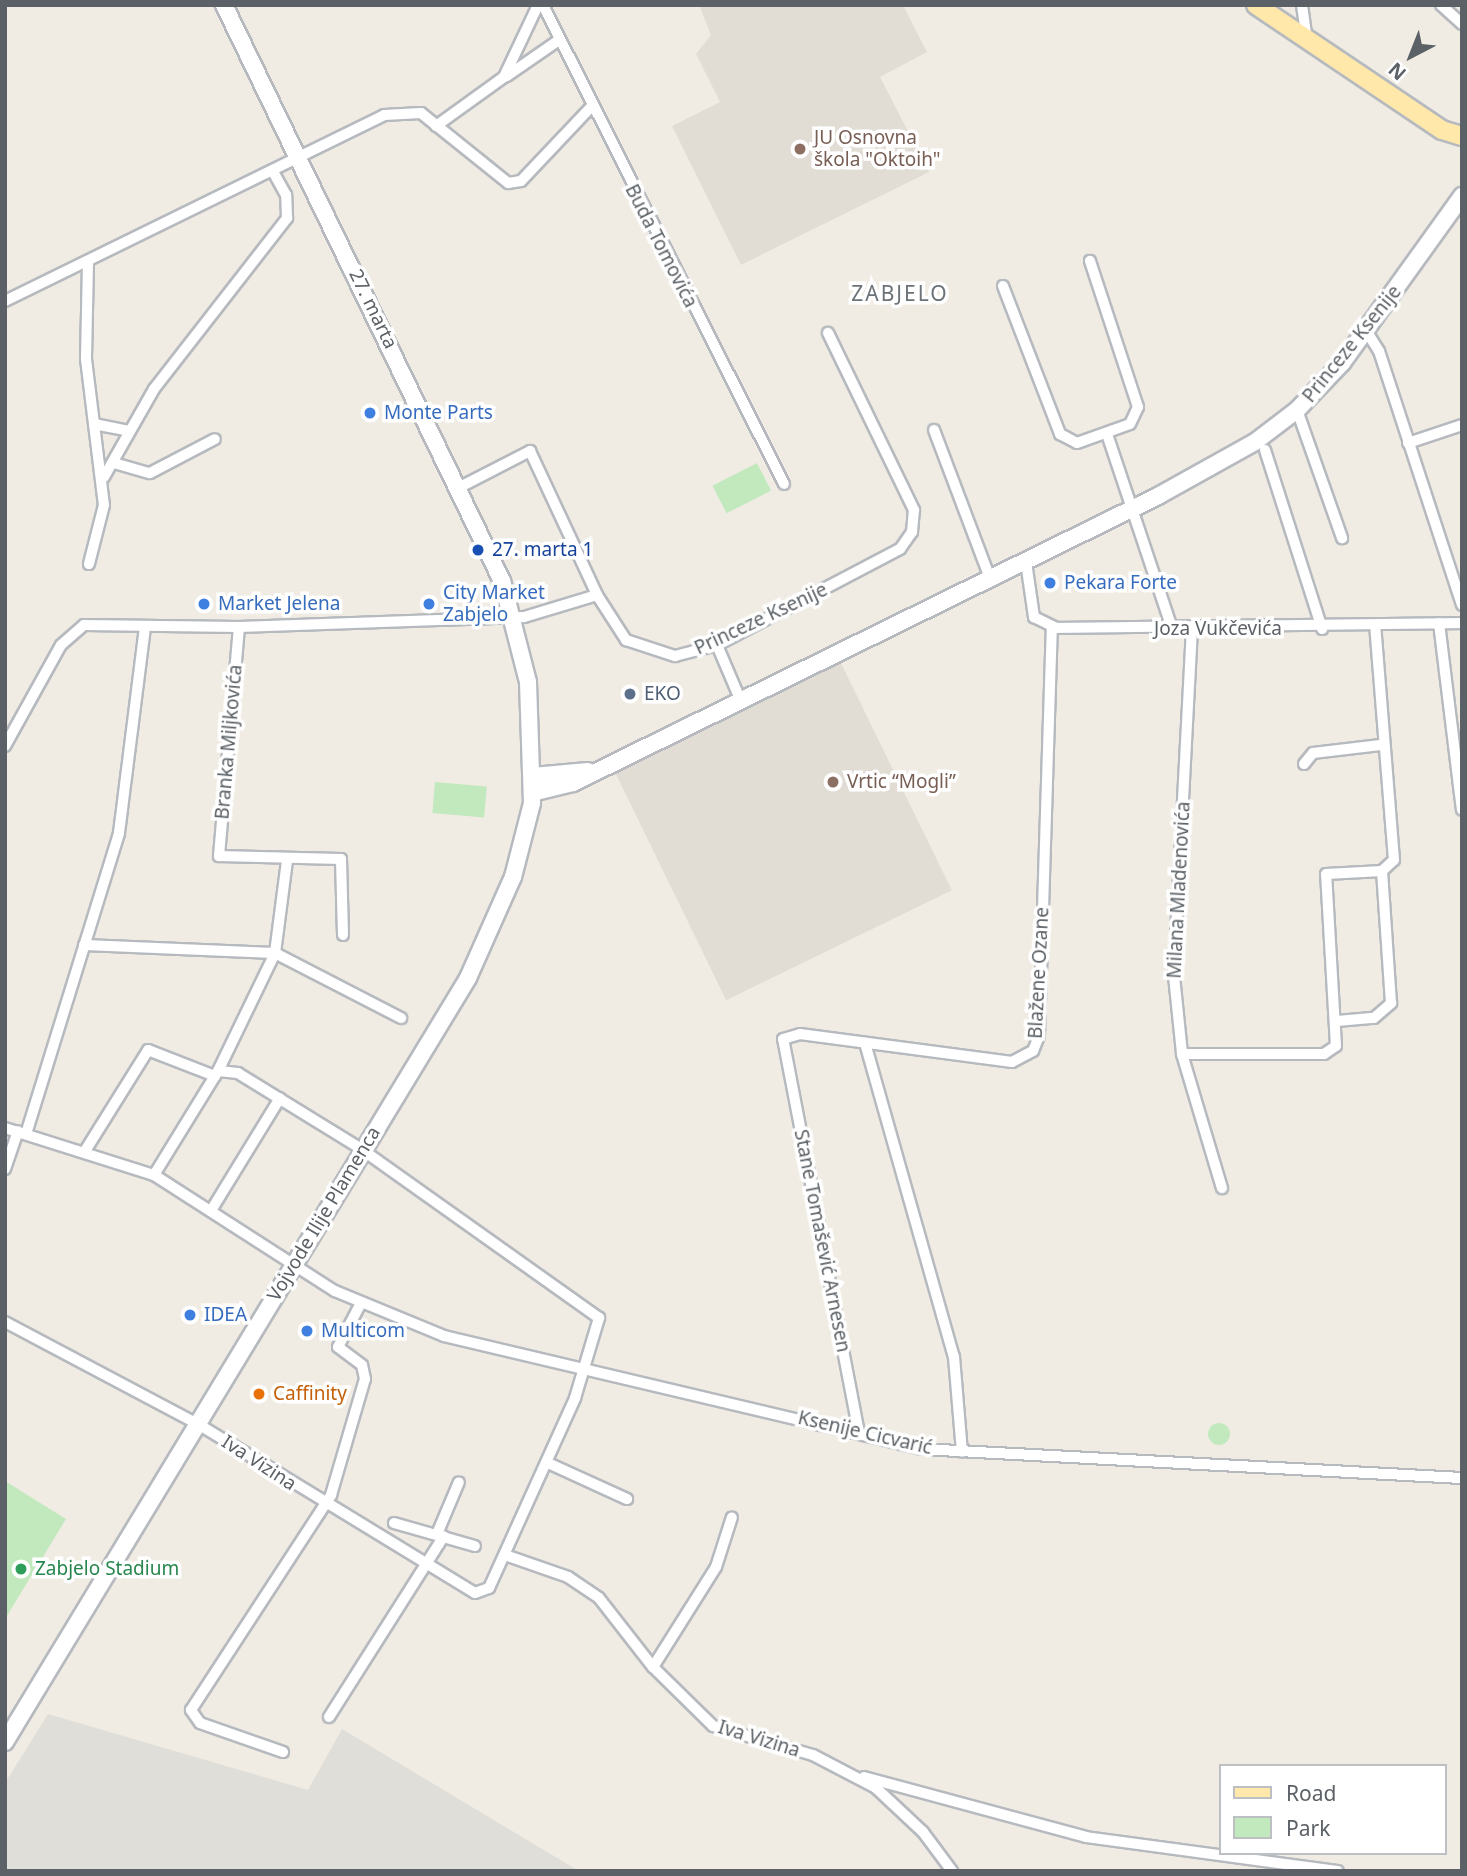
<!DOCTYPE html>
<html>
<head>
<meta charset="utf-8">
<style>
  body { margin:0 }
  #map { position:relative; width:1467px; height:1876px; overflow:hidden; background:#f0ece3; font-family:"Noto Sans",sans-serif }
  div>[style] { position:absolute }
  .industrial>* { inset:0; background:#e0ded8 }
  .education>* { inset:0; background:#e2ddd4; transform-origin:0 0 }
  .green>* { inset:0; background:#c2e9be; transform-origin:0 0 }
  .round { border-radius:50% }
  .roads { filter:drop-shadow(2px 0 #b6babf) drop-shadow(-2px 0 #b6babf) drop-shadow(0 2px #b6babf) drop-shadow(0 -2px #b6babf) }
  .street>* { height:10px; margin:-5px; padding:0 5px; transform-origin:5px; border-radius:5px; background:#fff }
  .secondary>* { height:16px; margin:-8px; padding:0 8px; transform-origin:8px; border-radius:8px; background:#fff }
  .primary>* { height:18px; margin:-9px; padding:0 9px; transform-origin:9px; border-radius:9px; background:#ffe8a9 }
  .dots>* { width:19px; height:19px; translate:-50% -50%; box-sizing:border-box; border:4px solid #fff; border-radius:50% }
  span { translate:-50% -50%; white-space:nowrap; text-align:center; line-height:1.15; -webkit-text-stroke:7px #fff; paint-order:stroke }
  .education-label { font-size:19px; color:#785e54 }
  .left { translate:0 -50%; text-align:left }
  .street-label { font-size:19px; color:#5b6166 }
  .shop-label { font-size:19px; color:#366cbe }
  .transit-label { font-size:19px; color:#164399 }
  .service-label { font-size:19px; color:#4e5e75 }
  .food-label { font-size:19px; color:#c56008 }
  .leisure-label { font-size:19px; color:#27864d }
  .neighbourhood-label { font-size:21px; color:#6c7378; letter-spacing:2px }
  .frame { position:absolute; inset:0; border:7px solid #5b6166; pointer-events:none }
  .legend { position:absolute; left:1219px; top:1764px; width:228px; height:91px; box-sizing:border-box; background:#fff; border:2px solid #bdc0c2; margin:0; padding:9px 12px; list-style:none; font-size:21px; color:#5b6166 }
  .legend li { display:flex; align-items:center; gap:14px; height:35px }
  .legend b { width:35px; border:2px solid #bdc0c2 }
  .north { position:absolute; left:1376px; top:21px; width:70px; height:70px; -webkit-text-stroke:5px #fff; paint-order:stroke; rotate:222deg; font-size:19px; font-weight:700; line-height:28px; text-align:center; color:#5b6166 }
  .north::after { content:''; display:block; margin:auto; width:24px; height:32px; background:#5b6166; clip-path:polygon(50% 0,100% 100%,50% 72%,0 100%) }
</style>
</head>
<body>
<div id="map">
  <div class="industrial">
    <div style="clip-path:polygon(48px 1714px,308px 1790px,342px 1729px,579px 1871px,5px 1871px,5px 1783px)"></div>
  </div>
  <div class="education">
    <div style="clip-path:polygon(699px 5px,903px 5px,927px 52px,880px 77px,929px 172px,741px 265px,672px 126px,720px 102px,696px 54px,711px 35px)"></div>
    <div style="left:840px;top:661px;width:255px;height:251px;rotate:64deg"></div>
  </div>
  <div class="green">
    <div style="left:757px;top:463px;width:31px;height:50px;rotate:63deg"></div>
    <div style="left:435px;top:782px;width:52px;height:31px;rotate:5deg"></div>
    <div class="round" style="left:1208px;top:1423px;width:22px;height:22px"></div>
    <div style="clip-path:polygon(5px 1481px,66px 1519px,5px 1619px)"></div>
  </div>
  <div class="roads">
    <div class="street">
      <div style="left:543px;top:5px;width:536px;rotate:63.29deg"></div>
      <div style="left:1302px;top:5px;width:34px;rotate:82deg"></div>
      <div style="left:1441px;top:5px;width:28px;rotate:42deg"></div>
      <div style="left:507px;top:76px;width:63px;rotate:-34.7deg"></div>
      <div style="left:436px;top:126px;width:84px;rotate:-35.8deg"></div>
      <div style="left:504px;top:77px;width:80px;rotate:-64.7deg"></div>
      <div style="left:88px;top:263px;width:96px;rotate:91.2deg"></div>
      <div style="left:86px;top:359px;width:147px;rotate:83deg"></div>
      <div style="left:104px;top:505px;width:61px;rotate:104.3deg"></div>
      <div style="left:1003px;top:286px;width:159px;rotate:68.9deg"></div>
      <div style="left:1060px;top:434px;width:19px;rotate:28deg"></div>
      <div style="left:1077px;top:443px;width:56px;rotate:-19.7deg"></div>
      <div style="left:1130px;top:424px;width:19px;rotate:-65deg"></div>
      <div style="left:1138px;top:407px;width:154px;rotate:-108.2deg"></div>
      <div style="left:5px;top:301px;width:422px;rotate:-26.1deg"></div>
      <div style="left:384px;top:115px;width:37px;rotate:-3deg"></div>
      <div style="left:421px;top:113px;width:112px;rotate:38.8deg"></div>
      <div style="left:508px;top:183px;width:13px;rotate:-9deg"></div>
      <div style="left:521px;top:181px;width:100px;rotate:-46.6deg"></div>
      <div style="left:1367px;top:332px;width:22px;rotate:58deg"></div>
      <div style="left:1379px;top:351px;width:267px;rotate:71.9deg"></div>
      <div style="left:1297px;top:410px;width:136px;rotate:70.6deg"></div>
      <div style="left:94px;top:424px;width:33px;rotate:11deg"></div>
      <div style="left:934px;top:430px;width:158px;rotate:69.3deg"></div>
      <div style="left:1107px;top:434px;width:205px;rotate:71.5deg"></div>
      <div style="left:1408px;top:443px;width:57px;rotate:-18.4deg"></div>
      <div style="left:1265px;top:450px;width:188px;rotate:72.3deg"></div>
      <div style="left:114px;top:463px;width:37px;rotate:16deg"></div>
      <div style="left:150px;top:473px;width:73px;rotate:-27.6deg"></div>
      <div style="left:104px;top:477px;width:101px;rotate:-60.4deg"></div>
      <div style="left:154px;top:389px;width:217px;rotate:-52.1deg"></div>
      <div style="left:287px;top:218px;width:23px;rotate:-92deg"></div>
      <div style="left:286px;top:195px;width:25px;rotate:-119deg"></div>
      <div style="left:460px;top:487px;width:79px;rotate:-27.2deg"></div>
      <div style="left:530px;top:451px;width:159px;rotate:65deg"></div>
      <div style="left:597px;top:595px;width:54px;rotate:57.2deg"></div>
      <div style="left:626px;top:640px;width:52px;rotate:18.1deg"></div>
      <div style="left:675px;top:656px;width:43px;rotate:-14.7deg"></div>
      <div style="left:717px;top:645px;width:207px;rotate:-27.7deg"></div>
      <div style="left:900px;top:549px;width:21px;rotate:-55deg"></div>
      <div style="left:912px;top:532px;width:22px;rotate:-85deg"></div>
      <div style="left:914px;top:510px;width:197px;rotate:-115.9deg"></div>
      <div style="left:1026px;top:562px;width:56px;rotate:81.7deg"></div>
      <div style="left:1034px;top:617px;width:25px;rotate:26deg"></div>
      <div style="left:1057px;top:628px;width:405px;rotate:-0.7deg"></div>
      <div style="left:1439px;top:623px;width:188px;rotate:83deg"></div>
      <div style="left:239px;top:627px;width:230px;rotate:95deg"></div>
      <div style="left:219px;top:856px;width:122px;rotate:1.4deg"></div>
      <div style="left:341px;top:859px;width:76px;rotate:88.5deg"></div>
      <div style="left:1192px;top:628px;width:348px;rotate:93deg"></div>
      <div style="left:1174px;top:976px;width:78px;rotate:84.1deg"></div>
      <div style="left:1182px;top:1054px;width:140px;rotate:73.4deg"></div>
      <div style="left:717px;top:645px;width:59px;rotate:66.9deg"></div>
      <div style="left:5px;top:746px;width:115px;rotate:-61deg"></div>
      <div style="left:61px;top:645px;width:30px;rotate:-41deg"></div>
      <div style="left:84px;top:625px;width:155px;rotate:0.7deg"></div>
      <div style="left:239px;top:627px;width:285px;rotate:-2deg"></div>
      <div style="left:524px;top:617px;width:76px;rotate:-16.8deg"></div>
      <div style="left:1304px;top:764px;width:14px;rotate:-51deg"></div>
      <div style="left:1313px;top:753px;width:68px;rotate:-6.7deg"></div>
      <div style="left:84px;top:945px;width:191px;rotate:2.4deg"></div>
      <div style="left:275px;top:953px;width:142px;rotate:27.3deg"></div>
      <div style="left:1337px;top:1021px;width:37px;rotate:-5deg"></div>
      <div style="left:1374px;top:1018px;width:23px;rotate:-41deg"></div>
      <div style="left:1391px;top:1003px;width:132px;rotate:-93.9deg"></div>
      <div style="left:865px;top:1043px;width:326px;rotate:74.2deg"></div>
      <div style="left:954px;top:1357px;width:95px;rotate:85.2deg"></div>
      <div style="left:1182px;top:1054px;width:142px"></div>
      <div style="left:1324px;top:1054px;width:14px;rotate:-34deg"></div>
      <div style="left:1336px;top:1046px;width:172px;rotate:-93.3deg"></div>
      <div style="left:1326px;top:874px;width:56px;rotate:-3.1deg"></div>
      <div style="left:1382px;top:871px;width:16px;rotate:-43deg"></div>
      <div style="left:1394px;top:860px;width:235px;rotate:-94.6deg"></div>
      <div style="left:5px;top:1128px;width:156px;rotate:17.5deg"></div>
      <div style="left:154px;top:1175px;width:215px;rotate:32.7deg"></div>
      <div style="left:335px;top:1291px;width:118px;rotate:22.4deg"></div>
      <div style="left:444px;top:1336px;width:490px;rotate:13.3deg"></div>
      <div style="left:921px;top:1449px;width:542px;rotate:3.07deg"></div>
      <div style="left:26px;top:1134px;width:315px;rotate:-72.8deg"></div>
      <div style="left:119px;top:833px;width:207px;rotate:-82.8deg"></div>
      <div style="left:85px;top:1151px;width:119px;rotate:-58deg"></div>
      <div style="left:148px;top:1050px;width:72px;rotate:21.2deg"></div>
      <div style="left:5px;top:1169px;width:40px;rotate:-71.1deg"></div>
      <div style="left:154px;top:1175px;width:122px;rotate:-58.4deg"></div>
      <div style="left:218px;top:1071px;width:131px;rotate:-64.2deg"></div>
      <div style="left:275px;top:953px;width:94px;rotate:-82.6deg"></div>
      <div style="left:212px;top:1209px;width:130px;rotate:-58.5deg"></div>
      <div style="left:5px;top:1322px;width:218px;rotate:27.9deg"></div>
      <div style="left:198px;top:1424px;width:324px;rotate:31.4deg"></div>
      <div style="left:475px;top:1593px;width:15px;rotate:-20deg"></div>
      <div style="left:489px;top:1588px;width:209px;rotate:-65.6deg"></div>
      <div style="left:575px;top:1398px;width:84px;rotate:-73.3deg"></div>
      <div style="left:599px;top:1318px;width:290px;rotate:-144.6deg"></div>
      <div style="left:363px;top:1150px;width:147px;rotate:-148.4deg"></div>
      <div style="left:238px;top:1073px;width:20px;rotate:-174deg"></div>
      <div style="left:859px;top:1433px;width:401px;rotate:-100.9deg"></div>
      <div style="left:783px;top:1039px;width:18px;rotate:-16deg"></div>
      <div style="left:800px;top:1034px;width:214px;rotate:7.5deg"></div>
      <div style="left:1012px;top:1062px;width:24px;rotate:-28deg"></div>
      <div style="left:1033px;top:1051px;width:16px;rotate:-68deg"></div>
      <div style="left:1039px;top:1036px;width:409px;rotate:-88.2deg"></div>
      <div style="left:548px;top:1463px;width:87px;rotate:24.5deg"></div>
      <div style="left:394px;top:1523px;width:84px;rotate:15.9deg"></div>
      <div style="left:437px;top:1534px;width:56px;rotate:-67.1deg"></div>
      <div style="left:505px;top:1555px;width:67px;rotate:19.2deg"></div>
      <div style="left:568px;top:1577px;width:37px;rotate:34deg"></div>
      <div style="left:599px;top:1598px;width:88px;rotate:52deg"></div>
      <div style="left:653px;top:1667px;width:84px;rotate:44.5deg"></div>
      <div style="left:713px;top:1726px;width:104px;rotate:16.2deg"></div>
      <div style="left:813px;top:1755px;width:71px;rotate:27.6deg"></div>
      <div style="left:876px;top:1788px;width:64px;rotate:43.1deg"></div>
      <div style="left:923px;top:1832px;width:49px;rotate:53.4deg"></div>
      <div style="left:653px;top:1667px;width:118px;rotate:-57.8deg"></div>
      <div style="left:716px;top:1567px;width:52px;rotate:-72.3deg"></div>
      <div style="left:329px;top:1717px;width:214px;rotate:-57.6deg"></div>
      <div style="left:283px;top:1752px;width:88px;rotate:-160.7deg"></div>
      <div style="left:200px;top:1723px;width:16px;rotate:-125deg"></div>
      <div style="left:191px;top:1710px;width:257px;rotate:-56.9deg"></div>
      <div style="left:331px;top:1495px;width:121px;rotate:-73.7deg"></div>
      <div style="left:365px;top:1379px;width:14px;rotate:-102deg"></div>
      <div style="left:362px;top:1365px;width:30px;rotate:-143deg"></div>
      <div style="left:338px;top:1347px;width:50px;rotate:-62.4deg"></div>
      <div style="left:864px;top:1777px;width:230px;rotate:15.1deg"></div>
      <div style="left:1086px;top:1837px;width:254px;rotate:7.7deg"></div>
    </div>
    <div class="secondary">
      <div style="left:533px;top:776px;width:55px;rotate:-5.2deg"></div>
      <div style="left:532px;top:793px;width:42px;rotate:-13.7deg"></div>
      <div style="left:573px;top:783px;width:652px;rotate:-26.13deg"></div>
      <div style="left:1158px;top:496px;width:111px;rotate:-29.1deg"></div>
      <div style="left:1255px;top:442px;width:53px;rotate:-37.3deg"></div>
      <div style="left:1297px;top:410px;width:65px;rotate:-46.2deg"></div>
      <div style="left:1342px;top:363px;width:206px;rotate:-54.3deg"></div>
      <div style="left:5px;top:1742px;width:893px;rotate:-58.78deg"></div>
      <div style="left:468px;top:978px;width:111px;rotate:-66deg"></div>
      <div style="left:513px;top:877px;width:76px;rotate:-75.6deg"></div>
      <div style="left:532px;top:803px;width:121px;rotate:-91.9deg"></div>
      <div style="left:528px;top:682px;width:104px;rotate:-104.4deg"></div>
      <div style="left:502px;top:581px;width:640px;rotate:-115.76deg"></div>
    </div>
    <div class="primary">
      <div style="left:1256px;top:5px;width:224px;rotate:33.9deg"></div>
      <div style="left:1442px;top:130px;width:21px;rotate:17deg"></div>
    </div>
  </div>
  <div class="dots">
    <div style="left:800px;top:149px;background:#8d6e63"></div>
    <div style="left:370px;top:413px;background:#3f7fe0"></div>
    <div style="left:478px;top:550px;background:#1a4fb4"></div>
    <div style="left:1050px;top:583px;background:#3f7fe0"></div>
    <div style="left:204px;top:604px;background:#3f7fe0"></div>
    <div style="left:429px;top:604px;background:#3f7fe0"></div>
    <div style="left:630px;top:694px;background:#5c6f8a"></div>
    <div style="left:833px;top:782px;background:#8d6e63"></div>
    <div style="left:190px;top:1315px;background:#3f7fe0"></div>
    <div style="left:307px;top:1331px;background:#3f7fe0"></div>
    <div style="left:259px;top:1394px;background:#e8710a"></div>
    <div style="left:21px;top:1569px;background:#2e9e5b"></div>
  </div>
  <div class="education-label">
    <span class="left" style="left:814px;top:149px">JU Osnovna<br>škola "Oktoih"</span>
    <span class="left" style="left:847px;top:782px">Vrtic “Mogli”</span>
  </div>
  <div class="street-label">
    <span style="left:661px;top:246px;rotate:63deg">Buda Tomovića</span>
    <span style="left:373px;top:309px;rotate:64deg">27. marta</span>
    <span style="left:1352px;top:344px;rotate:-51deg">Princeze Ksenije</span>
    <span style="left:761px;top:619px;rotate:-25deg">Princeze Ksenije</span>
    <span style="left:1218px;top:629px">Joza Vukčevića</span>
    <span style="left:229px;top:742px;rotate:-85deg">Branka Miljkovića</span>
    <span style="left:1179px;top:890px;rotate:-87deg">Milana Mladenovića</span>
    <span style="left:1039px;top:973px;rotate:-87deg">Blažene Ozane</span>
    <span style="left:324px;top:1214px;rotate:-59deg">Vojvode Ilije Plamenca</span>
    <span style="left:822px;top:1241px;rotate:79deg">Stane Tomašević Arnesen</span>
    <span style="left:865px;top:1433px;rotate:13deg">Ksenije Cicvarić</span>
    <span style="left:259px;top:1463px;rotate:33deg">Iva Vizina</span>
    <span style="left:759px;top:1739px;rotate:17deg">Iva Vizina</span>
  </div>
  <div class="shop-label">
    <span class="left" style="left:384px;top:413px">Monte Parts</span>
    <span class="left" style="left:1064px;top:583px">Pekara Forte</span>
    <span class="left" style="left:443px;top:604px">City Market<br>Zabjelo</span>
    <span class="left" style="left:218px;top:604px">Market Jelena</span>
    <span class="left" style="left:204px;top:1315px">IDEA</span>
    <span class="left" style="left:321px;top:1331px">Multicom</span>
  </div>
  <div class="transit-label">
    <span class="left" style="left:492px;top:550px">27. marta 1</span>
  </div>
  <div class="service-label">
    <span class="left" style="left:644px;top:694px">EKO</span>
  </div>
  <div class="food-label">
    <span class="left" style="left:273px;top:1394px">Caffinity</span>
  </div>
  <div class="leisure-label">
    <span class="left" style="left:35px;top:1569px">Zabjelo Stadium</span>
  </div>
  <div class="neighbourhood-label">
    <span style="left:900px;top:293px">ZABJELO</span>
  </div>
  <div class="frame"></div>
  <ul class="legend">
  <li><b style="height:9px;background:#ffe8a9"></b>Road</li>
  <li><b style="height:19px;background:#c2e9be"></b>Park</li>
  </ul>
  <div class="north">N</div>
</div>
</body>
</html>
